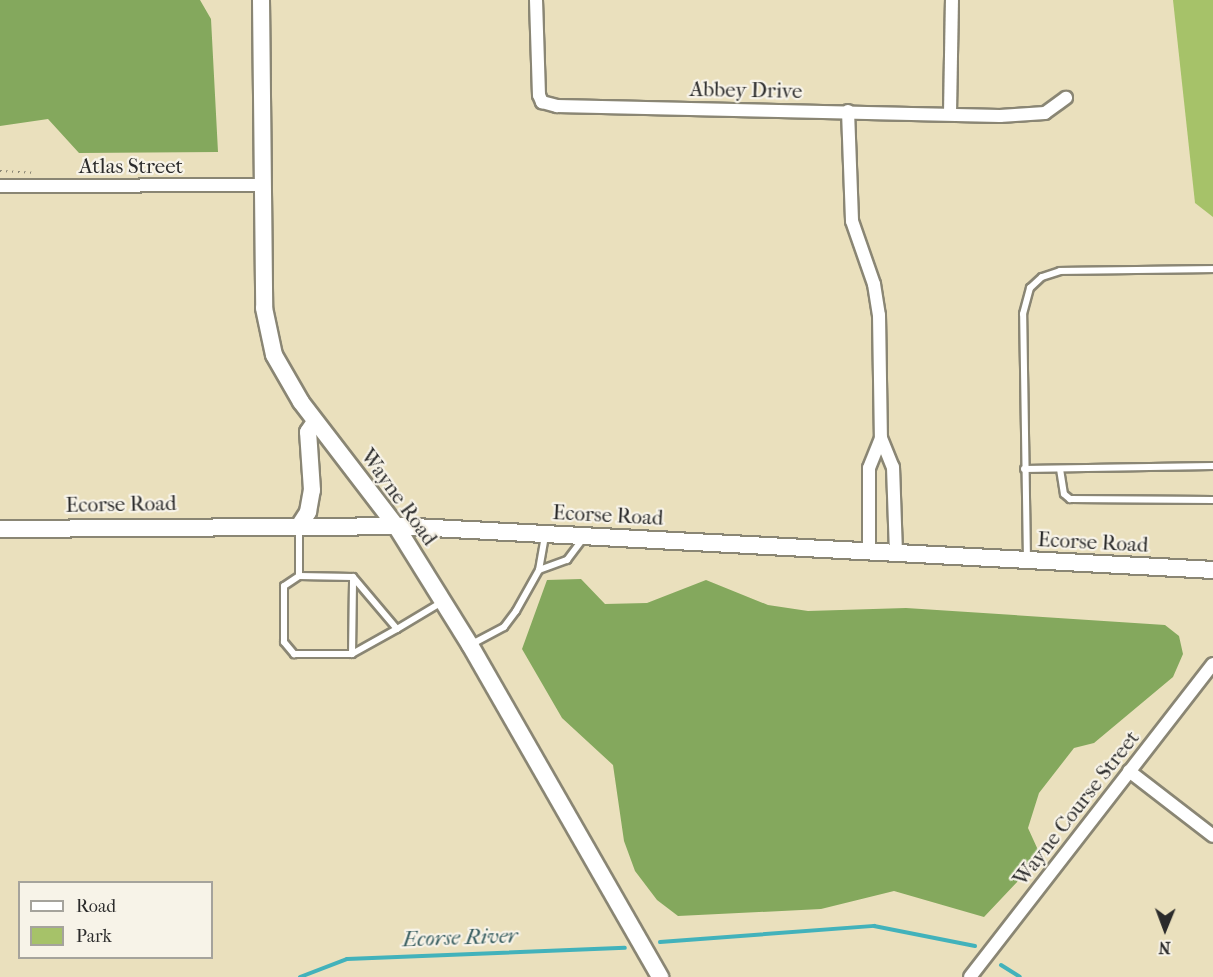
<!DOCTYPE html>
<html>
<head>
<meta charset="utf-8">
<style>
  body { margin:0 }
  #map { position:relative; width:1213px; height:977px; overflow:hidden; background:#eae0bd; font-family:"IM FELL French Canon",serif }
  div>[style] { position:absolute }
  .green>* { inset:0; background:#a6c269 }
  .forest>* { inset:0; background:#84a85d }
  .stream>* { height:4px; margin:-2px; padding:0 2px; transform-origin:2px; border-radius:2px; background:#42b2bb }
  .path>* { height:2px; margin-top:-1px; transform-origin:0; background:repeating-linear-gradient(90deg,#8a8674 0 1.5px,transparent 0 6px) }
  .roads { filter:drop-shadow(2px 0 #8a8674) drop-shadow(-2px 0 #8a8674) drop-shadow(0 2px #8a8674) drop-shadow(0 -2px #8a8674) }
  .lane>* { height:6px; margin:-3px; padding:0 3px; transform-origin:3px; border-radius:3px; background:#fff }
  .street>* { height:12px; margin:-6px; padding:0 6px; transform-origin:6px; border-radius:6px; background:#fff }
  .secondary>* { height:16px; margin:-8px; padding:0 8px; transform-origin:8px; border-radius:8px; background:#fff }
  span { translate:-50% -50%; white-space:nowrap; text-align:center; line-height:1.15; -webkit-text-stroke:4.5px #f7f3e8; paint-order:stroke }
  .street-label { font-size:21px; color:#2b2b2b }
  .water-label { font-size:22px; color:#335a5d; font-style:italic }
  .legend { position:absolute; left:18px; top:881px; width:195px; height:78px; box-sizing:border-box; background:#f7f3e8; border:2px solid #a5a39c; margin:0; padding:8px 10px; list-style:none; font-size:18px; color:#2b2b2b }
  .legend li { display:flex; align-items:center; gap:12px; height:30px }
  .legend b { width:30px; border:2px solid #a5a39c }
  .north { position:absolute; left:1135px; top:899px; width:60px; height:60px; -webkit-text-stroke:4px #f7f3e8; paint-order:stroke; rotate:181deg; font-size:16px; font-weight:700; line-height:24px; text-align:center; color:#2b2b2b }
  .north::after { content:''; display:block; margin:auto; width:21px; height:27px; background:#2b2b2b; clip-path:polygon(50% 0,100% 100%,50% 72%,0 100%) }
</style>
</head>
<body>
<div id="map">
  <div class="green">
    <div style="clip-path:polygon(1173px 0,1213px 0,1213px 217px,1195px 203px)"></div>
  </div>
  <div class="forest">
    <div style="clip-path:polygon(0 0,200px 0,211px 19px,218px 152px,79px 153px,48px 119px,0 126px)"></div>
    <div style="clip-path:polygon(581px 579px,605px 604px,647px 603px,706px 580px,768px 605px,808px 611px,906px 608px,1165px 625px,1179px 636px,1183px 654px,1173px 677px,1094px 743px,1074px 748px,1039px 793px,1028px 828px,1038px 850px,1034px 864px,984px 917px,894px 891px,821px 909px,678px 916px,657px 900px,635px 871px,624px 841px,613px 765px,562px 718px,522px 649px,547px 580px)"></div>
  </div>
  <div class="stream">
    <div style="left:660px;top:942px;width:215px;rotate:-4.3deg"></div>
    <div style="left:874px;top:926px;width:103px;rotate:11.2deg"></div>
    <div style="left:1001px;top:965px;width:22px;rotate:32deg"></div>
    <div style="left:300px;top:977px;width:50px;rotate:-21deg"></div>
    <div style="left:347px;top:959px;width:278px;rotate:-2.3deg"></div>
  </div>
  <div class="path">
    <div style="left:0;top:171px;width:36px;rotate:3deg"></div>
  </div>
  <div class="roads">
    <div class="lane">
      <div style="left:1024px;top:469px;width:189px;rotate:-0.9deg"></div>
      <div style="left:1060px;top:469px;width:25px;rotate:81deg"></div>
      <div style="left:1064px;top:494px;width:8px;rotate:40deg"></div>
      <div style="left:1070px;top:499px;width:143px;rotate:0.4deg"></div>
      <div style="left:299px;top:527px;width:49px;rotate:90deg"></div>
      <div style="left:299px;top:576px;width:54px;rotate:1.1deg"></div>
      <div style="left:353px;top:577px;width:68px;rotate:49.8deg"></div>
      <div style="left:397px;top:629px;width:52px;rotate:-31deg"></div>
      <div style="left:1027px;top:560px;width:246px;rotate:-90.9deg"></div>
      <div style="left:1023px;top:314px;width:27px;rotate:-75deg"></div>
      <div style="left:1030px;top:288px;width:16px;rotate:-43deg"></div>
      <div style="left:1042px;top:277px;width:19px;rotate:-18deg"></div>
      <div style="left:1060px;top:271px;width:153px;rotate:-0.7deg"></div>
      <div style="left:539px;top:570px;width:30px;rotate:-20deg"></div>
      <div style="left:567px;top:560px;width:26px;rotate:-53deg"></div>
      <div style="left:299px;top:576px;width:18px;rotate:146deg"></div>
      <div style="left:284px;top:586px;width:56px;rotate:90deg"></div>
      <div style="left:284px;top:642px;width:16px;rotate:50deg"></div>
      <div style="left:294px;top:654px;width:58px"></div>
      <div style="left:352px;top:654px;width:51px;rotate:-29.1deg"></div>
      <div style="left:472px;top:644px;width:36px;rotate:-28deg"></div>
      <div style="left:504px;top:627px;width:20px;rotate:-53deg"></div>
      <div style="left:516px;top:611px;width:47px;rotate:-60.7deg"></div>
      <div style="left:539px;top:570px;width:36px;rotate:-80deg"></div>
      <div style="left:352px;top:654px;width:76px;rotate:-89.2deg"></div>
    </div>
    <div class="street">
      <div style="left:536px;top:0;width:95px;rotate:88.2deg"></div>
      <div style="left:539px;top:95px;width:8px;rotate:67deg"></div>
      <div style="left:542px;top:102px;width:16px;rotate:15deg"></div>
      <div style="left:557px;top:106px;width:443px;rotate:1.3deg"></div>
      <div style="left:1000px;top:116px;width:45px;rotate:-3.8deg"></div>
      <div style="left:1045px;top:113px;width:26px;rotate:-36deg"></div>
      <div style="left:848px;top:111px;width:110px;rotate:87.9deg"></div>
      <div style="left:852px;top:221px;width:67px;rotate:70.8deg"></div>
      <div style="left:874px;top:284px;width:31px;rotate:81deg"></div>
      <div style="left:879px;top:315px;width:123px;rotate:89.1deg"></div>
      <div style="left:881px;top:438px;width:31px;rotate:68deg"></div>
      <div style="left:893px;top:467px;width:85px;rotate:88deg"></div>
      <div style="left:950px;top:113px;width:113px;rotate:-89deg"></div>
      <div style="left:0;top:186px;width:263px;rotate:-0.2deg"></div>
      <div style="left:869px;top:550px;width:82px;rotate:-90deg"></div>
      <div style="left:869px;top:468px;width:32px;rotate:-68deg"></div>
      <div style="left:1129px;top:771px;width:106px;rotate:37.7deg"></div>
      <div style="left:970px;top:977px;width:396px;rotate:-52.2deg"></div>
    </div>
    <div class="secondary">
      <div style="left:261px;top:0;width:308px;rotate:89.4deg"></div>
      <div style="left:264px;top:308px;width:48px;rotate:78deg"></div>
      <div style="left:274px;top:355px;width:54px;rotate:60.1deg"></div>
      <div style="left:301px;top:402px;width:156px;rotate:52.5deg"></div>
      <div style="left:396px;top:526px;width:140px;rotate:58.1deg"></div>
      <div style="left:470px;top:645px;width:383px;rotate:60.2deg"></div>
      <div style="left:299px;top:526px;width:17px;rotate:-57deg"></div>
      <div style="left:308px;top:512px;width:22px;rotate:-80deg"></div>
      <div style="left:312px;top:490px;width:58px;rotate:-93.9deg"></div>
      <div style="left:308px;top:432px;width:12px;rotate:-55deg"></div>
      <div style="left:0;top:529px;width:396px;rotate:-0.4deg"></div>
      <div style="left:396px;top:526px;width:818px;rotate:3.08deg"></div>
    </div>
  </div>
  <div class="street-label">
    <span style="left:746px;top:90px;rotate:1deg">Abbey Drive</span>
    <span style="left:131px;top:166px">Atlas Street</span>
    <span style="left:399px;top:497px;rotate:54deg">Wayne Road</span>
    <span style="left:121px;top:504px;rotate:-1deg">Ecorse Road</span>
    <span style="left:608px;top:515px;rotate:3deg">Ecorse Road</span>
    <span style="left:1093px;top:542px;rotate:3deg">Ecorse Road</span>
    <span style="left:1076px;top:808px;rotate:-52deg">Wayne Course Street</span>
  </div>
  <div class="water-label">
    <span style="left:460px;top:938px;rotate:-2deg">Ecorse River</span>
  </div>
  <ul class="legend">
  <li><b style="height:8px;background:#fff"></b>Road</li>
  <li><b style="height:16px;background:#a6c269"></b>Park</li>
  </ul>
  <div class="north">N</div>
</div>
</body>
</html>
